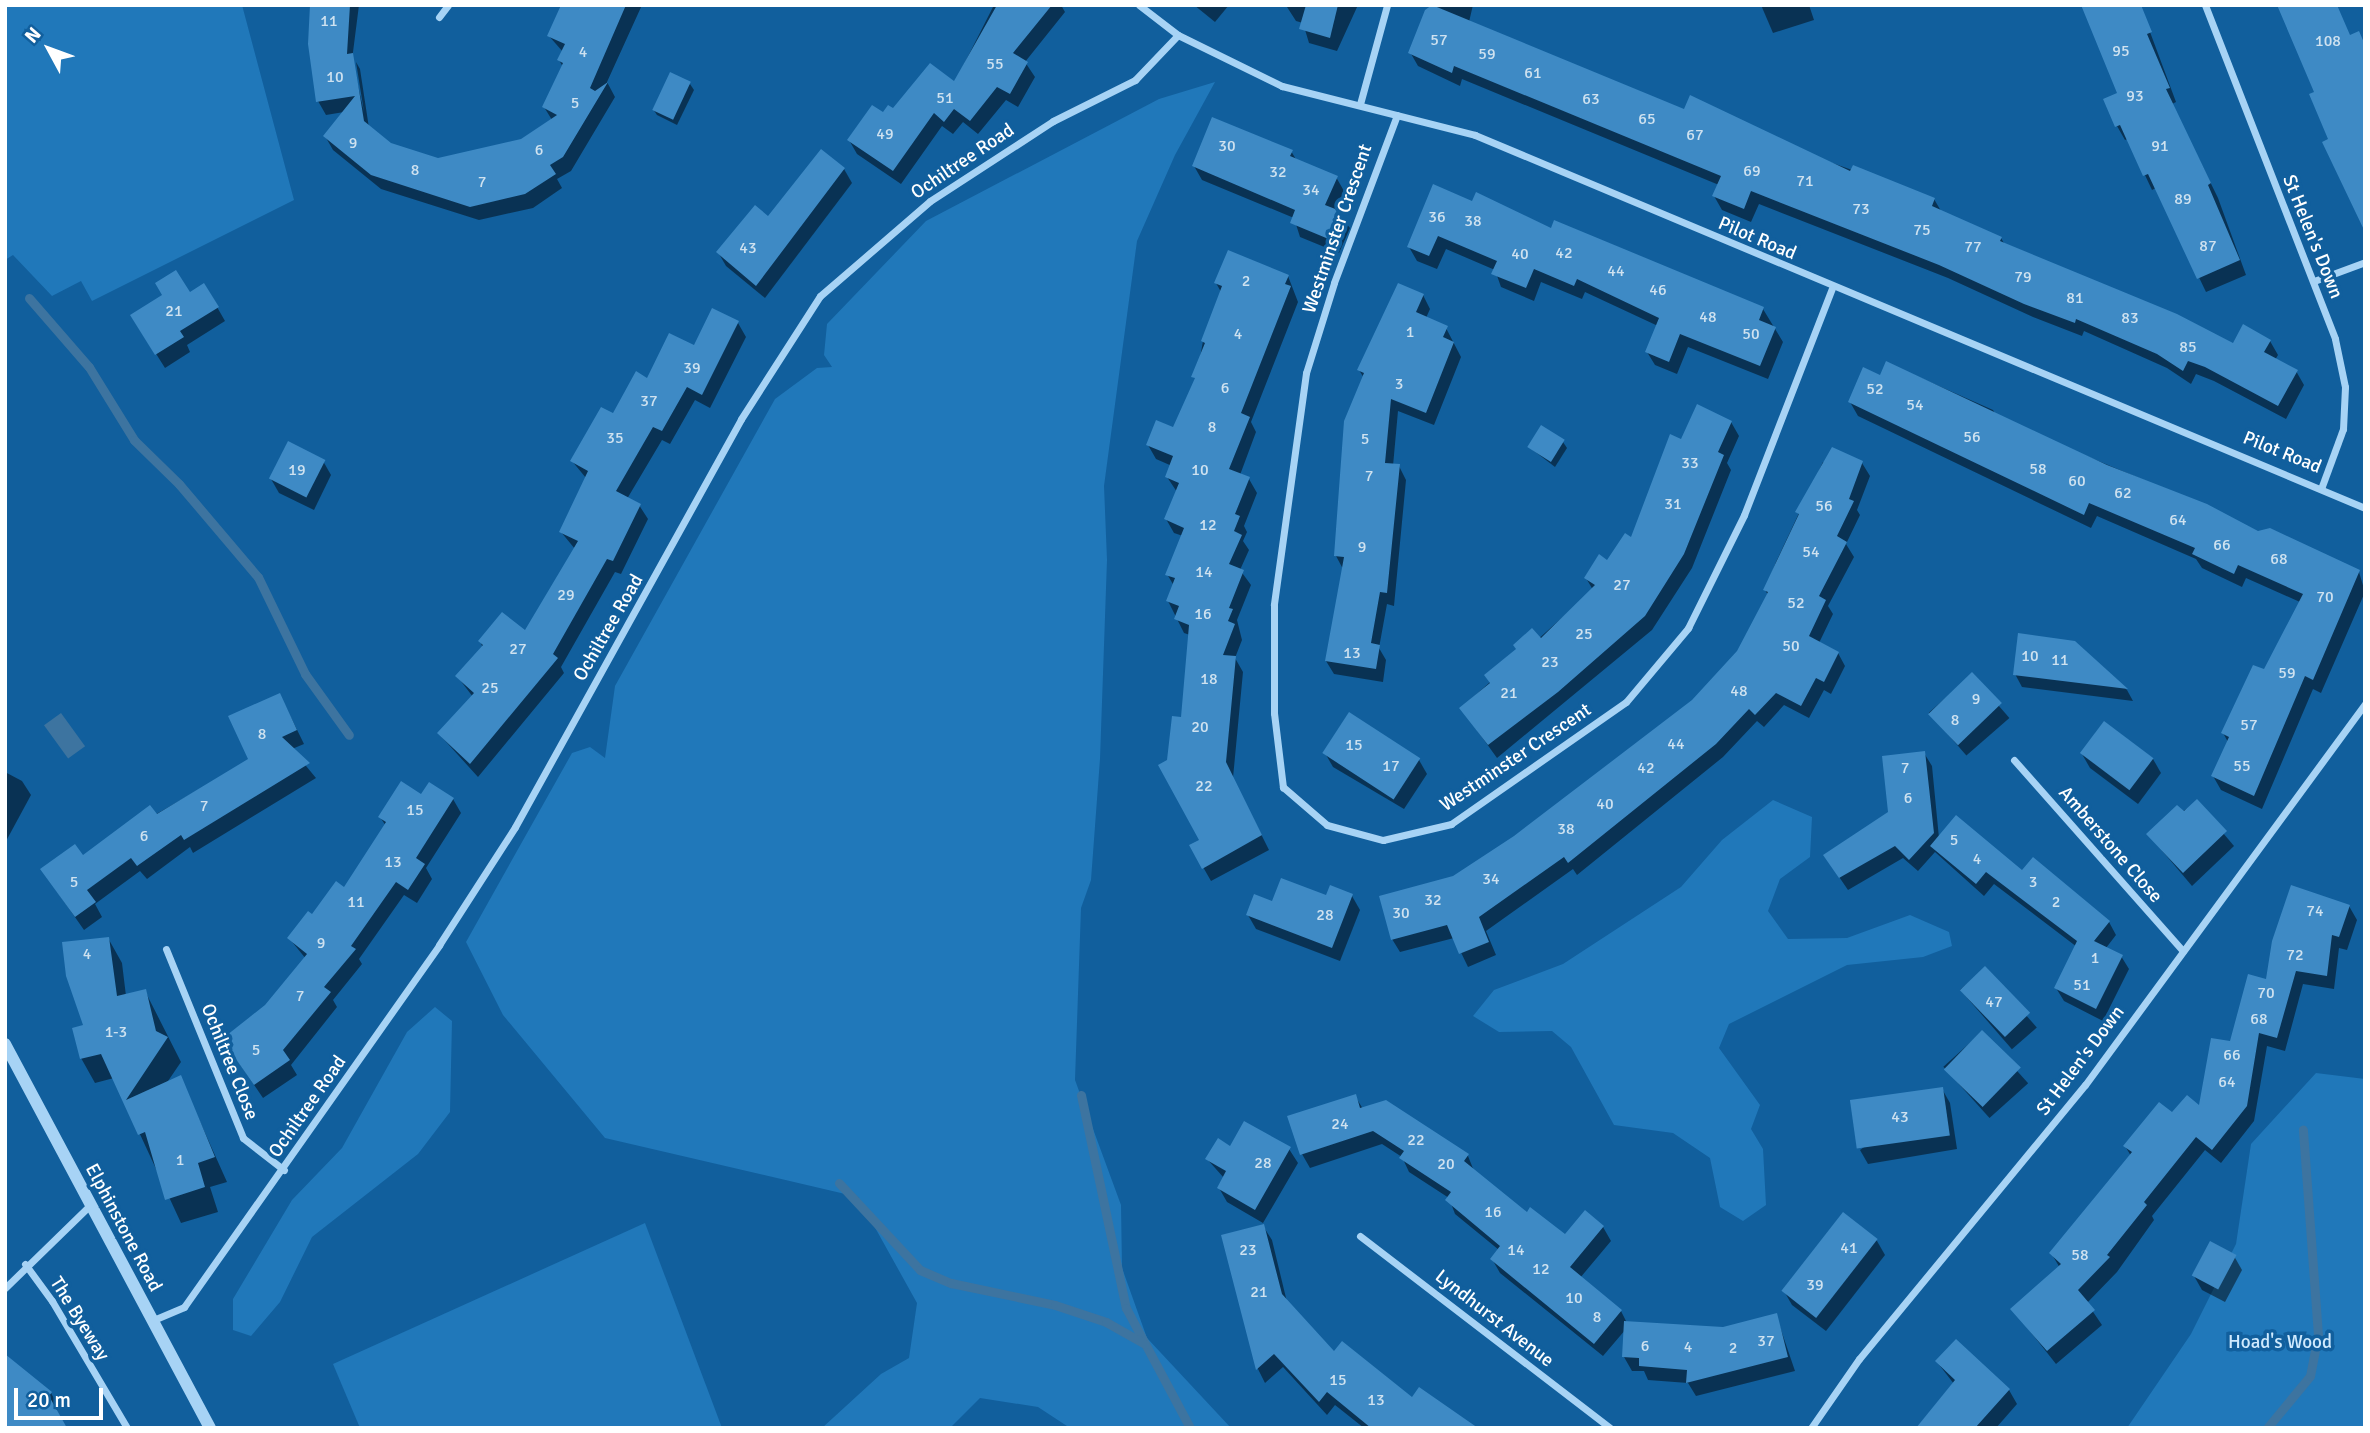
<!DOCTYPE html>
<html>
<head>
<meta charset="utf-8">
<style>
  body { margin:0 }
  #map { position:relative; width:2370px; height:1433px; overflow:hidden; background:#115f9d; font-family:Signika,sans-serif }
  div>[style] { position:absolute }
  .green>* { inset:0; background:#2078ba }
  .water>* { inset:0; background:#3d74a0; transform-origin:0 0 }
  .shadow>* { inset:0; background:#0007; transform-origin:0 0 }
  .stream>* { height:9px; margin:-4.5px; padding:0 4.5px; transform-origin:4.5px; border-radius:4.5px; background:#3d74a0 }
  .building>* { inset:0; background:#3e8ac5; transform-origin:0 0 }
  .minor>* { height:7px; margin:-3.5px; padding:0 3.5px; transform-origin:3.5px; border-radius:3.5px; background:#a7d3f5 }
  .tertiary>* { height:12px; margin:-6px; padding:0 6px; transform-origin:6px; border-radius:6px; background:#a7d3f5 }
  span { translate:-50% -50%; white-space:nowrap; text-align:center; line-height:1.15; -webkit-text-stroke:7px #115f9d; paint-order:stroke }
  .number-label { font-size:16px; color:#cfe2f0 }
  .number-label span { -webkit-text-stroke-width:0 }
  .street-label { font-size:19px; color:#fff }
  .park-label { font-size:19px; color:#cfeafe }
  .frame { position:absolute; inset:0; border:7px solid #fff; pointer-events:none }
  .north { position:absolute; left:14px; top:14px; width:70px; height:70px; -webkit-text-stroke:5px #115f9d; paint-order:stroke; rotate:311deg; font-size:19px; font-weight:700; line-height:28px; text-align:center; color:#fff }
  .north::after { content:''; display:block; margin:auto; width:24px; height:32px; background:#fff; clip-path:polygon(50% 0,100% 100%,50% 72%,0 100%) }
  .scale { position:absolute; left:14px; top:1388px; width:89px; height:32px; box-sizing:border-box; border:4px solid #fff; border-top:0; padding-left:9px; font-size:21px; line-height:24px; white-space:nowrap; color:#fff; -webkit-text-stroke:5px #115f9d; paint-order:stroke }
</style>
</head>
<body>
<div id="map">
  <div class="green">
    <div style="clip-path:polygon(5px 5px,242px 5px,294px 200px,92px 301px,81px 281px,52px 296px,13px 255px,5px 260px)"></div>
    <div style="clip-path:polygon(1215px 82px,1175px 155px,1137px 241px,1104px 486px,1107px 560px,1100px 759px,1091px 880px,1081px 908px,1075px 1080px,1121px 1205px,1122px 1268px,1147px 1338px,1231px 1428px,1070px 1428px,1038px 1407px,980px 1398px,950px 1428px,822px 1428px,881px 1374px,909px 1358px,917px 1303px,858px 1197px,605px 1138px,503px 1015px,466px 942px,572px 753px,590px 747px,605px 758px,615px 686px,775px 399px,817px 368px,832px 367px,824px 355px,827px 324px,926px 221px,1159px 99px)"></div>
    <div style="clip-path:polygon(1773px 800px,1812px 817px,1810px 857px,1780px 879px,1768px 911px,1788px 939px,1847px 938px,1910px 915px,1949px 932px,1952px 946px,1923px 957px,1847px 965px,1729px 1024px,1719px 1048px,1760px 1105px,1751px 1129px,1763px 1149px,1766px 1205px,1743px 1221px,1720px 1207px,1710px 1158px,1673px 1133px,1614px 1125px,1571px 1047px,1552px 1031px,1499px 1032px,1473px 1016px,1494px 990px,1563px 964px,1681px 887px,1722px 840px)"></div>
    <div style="clip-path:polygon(435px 1007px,452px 1021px,450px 1112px,418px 1154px,312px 1237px,280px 1302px,251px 1336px,233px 1330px,233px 1299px,292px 1200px,342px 1148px,407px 1032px)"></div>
    <div style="clip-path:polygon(2316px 1073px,2365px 1079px,2365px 1428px,2127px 1428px,2191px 1334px,2236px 1244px,2251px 1144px)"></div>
    <div style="clip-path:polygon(645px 1223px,722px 1428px,360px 1428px,333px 1364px)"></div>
  </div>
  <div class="water">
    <div style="left:61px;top:713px;width:41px;height:21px;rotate:54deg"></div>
  </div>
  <div class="shadow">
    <div style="clip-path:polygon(312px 5px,359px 5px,352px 60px,364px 112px,356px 62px,360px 69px,369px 128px,390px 145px,438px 160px,522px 140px,552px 120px,544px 107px,563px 67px,559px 60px,563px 52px,549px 36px,564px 5px,642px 5px,607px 82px,615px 97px,571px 171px,557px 179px,562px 188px,533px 208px,479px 220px,381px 189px,333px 150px,325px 136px,344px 112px,326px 115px,318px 101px)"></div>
    <div style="clip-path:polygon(994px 5px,1061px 5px,1065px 12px,1025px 62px,1035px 77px,1018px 107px,1006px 100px,978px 134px,963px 122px,953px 134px,942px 126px,901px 184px,857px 154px,849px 140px,884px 115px,954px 84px)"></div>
    <div style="clip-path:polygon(1194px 5px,1229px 5px,1215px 22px)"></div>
    <div style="clip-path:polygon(1358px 5px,1337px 51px,1309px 43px,1303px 23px,1296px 21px,1287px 7px)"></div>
    <div style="clip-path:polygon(1434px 5px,1473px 5px,1469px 22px,1685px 111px,1934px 199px,1941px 211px,2001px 238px,2005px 245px,2233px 345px,2270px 341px,2278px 355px,2275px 360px,2296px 371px,2304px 385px,2286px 419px,2214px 381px,2196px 374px,2191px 384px,2167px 368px,2084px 331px,2082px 336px,2033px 317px,1948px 278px,1759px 204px,1751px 222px,1722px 210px,1714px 196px,1719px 185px,1462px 79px,1460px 86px,1418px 66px,1410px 52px)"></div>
    <div style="clip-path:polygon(1761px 5px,1809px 5px,1814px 20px,1773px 33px)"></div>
    <div style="clip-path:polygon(2140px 5px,2176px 102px,2172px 104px,2218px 198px,2246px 275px,2206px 292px,2156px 188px,2152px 190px,2128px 139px,2125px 140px,2117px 126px)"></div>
    <div style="clip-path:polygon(690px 84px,694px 90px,677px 125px,657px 115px,653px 109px)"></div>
    <div style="clip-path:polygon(1291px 151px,1297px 161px,1336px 177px,1344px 191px,1336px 211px,1350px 228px,1339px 253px,1300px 237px,1294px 218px,1202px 180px,1194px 166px)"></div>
    <div style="clip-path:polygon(844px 169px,852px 183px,765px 298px,726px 266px,718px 252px)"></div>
    <div style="clip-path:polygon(1473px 203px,1763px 309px,1783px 342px,1768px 379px,1688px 347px,1677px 374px,1655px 365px,1647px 352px,1658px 326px,1585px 292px,1582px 299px,1541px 282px,1534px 301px,1501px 287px,1495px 270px,1446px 249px,1437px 269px,1417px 261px,1409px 247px)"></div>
    <div style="clip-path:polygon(1288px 276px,1298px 302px,1251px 422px,1256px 432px,1240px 475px,1249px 479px,1257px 493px,1244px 526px,1247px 532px,1243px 541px,1249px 550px,1240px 570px,1251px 585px,1237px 620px,1242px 640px,1235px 658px,1243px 672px,1233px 778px,1269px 850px,1211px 881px,1191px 846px,1201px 840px,1169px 761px,1183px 718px,1190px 635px,1184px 633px,1168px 601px,1174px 586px,1167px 574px,1183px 536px,1174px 533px,1166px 519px,1177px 492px,1167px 477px,1172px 466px,1156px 459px,1148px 445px,1173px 429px,1196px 380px,1203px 341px,1221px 292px,1216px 283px)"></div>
    <div style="clip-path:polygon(189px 294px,217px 307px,225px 321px,187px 345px,190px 352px,165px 368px,141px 330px)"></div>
    <div style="clip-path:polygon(1423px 295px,1430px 309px,1426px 318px,1446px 328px,1461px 357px,1434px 425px,1398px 411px,1393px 466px,1399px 466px,1406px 480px,1394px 606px,1387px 604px,1379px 648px,1386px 660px,1383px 682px,1334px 674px,1326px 661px,1343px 569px,1336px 556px,1364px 378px,1359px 370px)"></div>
    <div style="clip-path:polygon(738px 323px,746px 337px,710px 408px,695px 400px,670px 444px,662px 440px,627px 499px,639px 505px,648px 519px,621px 574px,615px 572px,561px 667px,564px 673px,478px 777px,439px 734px,473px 697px,457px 676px,483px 648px,480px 641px,525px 633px,575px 549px,561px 532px,586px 478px,572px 461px,648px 380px)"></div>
    <div style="clip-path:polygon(1887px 363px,1993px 410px,1998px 419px,2206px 506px,2258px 533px,2359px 572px,2365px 592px,2321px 693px,2313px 689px,2262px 809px,2221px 790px,2213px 776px,2228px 742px,2223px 733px,2265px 672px,2300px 602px,2246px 578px,2242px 587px,2202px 568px,2196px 559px,2097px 516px,2091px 528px,1858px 416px,1850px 402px,1881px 377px)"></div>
    <div style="clip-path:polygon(1731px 422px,1739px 436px,1727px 463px,1731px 470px,1692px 568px,1652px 630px,1497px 758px,1461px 708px,1593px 590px,1586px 578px,1632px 540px,1682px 441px)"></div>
    <div style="clip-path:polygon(1563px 442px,1567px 448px,1555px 467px,1529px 447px)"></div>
    <div style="clip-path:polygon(323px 461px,331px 475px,314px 510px,279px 493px,271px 479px)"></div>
    <div style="clip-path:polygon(1823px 462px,1862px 463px,1870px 476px,1857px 510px,1860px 515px,1846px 544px,1854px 557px,1828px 606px,1833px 614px,1819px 643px,1838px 653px,1845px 666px,1831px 694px,1824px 690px,1809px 718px,1784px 705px,1764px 727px,1757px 721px,1723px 757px,1577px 875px,1573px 869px,1486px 931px,1496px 955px,1468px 967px,1454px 938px,1400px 952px,1392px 939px,1454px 878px,1557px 808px,1693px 701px,1739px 652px,1768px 595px,1765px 590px,1776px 562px)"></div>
    <div style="clip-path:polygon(2074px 642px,2127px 690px,2133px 701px,2022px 687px,2015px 674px)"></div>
    <div style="left:1972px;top:675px;width:57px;height:57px;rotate:49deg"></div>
    <div style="clip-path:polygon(280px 695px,304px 744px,292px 749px,316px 778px,193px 853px,190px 847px,147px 879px,140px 871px,95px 904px,102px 917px,84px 930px,42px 870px,82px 857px,250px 760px)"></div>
    <div style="clip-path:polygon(1325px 753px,1419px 760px,1427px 774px,1404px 809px,1333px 767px)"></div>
    <div style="clip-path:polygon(1924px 753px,1932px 766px,1939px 838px,2023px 873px,2109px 922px,2116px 935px,2106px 948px,2121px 956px,2129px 969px,2103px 1021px,2064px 1001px,2056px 988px,2077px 947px,1994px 884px,1984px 896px,1935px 852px,1918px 871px,1903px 858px,1848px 890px,1833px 868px,1890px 813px)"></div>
    <div style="clip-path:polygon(2082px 754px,2153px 759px,2161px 773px,2138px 804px,2090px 768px)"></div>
    <div style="clip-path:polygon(5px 772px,22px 781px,31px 795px,5px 843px)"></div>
    <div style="clip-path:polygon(422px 796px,453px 799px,461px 813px,426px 868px,432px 879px,417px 903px,404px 895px,359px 959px,362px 964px,333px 1000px,337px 1007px,291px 1065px,297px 1075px,263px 1098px,233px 1054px,306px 959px,289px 938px,345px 890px,386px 826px,380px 817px)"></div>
    <div style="clip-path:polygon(2197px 802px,2234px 846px,2192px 886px,2148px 834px)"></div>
    <div style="clip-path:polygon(1352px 896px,1360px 910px,1340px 961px,1256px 929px,1248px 915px,1273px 903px)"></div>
    <div style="clip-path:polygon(2349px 906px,2357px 920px,2347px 950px,2339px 948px,2334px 989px,2303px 984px,2285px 1051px,2267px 1046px,2254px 1121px,2221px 1163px,2205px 1150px,2152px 1216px,2154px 1220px,2117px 1272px,2087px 1303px,2102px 1325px,2056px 1364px,2013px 1310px,2060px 1268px,2051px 1253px,2131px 1156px,2125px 1146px,2173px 1115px,2200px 1108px,2231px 1043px,2267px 981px)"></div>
    <div style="clip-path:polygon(108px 938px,122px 963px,126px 996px,145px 991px,181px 1062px,166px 1084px,180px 1077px,227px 1182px,210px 1187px,218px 1212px,181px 1223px,114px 1078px,95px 1083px,81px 1058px)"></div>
    <div style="left:1985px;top:968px;width:79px;height:33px;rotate:49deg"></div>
    <div style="left:1982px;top:1032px;width:69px;height:52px;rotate:48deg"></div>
    <div style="clip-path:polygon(1942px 1089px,1950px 1103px,1957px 1149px,1868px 1164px,1860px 1150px)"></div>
    <div style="clip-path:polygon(1355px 1096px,1363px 1109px,1468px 1156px,1474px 1171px,1527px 1214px,1566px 1237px,1603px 1227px,1611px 1241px,1580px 1278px,1621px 1311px,1627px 1323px,1723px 1329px,1776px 1315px,1795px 1371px,1696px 1396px,1688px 1383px,1648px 1380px,1644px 1371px,1632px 1371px,1624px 1357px,1626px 1329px,1603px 1356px,1500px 1273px,1492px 1259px,1499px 1250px,1455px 1214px,1449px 1198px,1409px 1172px,1402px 1157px,1382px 1144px,1310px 1168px,1302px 1154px)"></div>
    <div style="clip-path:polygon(1231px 1148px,1289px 1149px,1298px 1163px,1263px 1223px,1227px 1202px,1219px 1188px,1224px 1178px,1207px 1159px)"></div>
    <div style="clip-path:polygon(1843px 1214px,1877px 1241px,1885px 1255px,1826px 1331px,1792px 1305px,1784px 1291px)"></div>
    <div style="clip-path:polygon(1263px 1226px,1272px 1240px,1287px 1302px,1334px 1353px,1413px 1399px,1475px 1428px,1364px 1428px,1335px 1405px,1327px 1415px,1283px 1367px,1265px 1383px,1258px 1369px,1223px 1236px)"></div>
    <div style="clip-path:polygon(2234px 1256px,2242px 1270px,2225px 1302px,2202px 1290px,2194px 1276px)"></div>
    <div style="clip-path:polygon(1937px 1362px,2009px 1390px,2017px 1404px,1996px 1428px,1917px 1428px,1954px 1384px)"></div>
    <div style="clip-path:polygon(51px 1393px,59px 1407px,56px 1411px,5px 1428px)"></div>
  </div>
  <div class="stream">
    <div style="left:29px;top:298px;width:91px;rotate:49deg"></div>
    <div style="left:89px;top:367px;width:86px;rotate:58.3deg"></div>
    <div style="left:134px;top:440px;width:63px;rotate:44.4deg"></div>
    <div style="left:179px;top:484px;width:122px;rotate:49.7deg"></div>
    <div style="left:258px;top:577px;width:108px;rotate:64.1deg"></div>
    <div style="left:305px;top:674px;width:75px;rotate:54.2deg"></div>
    <div style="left:1081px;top:1095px;width:218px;rotate:78.1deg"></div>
    <div style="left:1126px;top:1308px;width:136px;rotate:61.9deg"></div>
    <div style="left:839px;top:1183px;width:119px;rotate:47deg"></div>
    <div style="left:920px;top:1270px;width:34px;rotate:23deg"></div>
    <div style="left:951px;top:1283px;width:106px;rotate:11.9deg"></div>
    <div style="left:1055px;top:1305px;width:54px;rotate:18.4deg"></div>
    <div style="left:1106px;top:1322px;width:45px;rotate:29.4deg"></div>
    <div style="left:2267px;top:1428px;width:67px;rotate:-50.4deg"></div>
    <div style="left:2310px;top:1376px;width:42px;rotate:-79deg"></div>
    <div style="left:2318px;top:1335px;width:206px;rotate:-94.2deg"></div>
  </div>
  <div class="building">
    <div style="clip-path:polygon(310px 5px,350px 5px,347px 54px,353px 53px,364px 121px,391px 143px,438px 158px,521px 139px,557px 115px,542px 107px,563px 63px,557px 60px,565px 44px,547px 36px,561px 5px,626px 5px,590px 88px,595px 91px,608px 82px,563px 157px,550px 165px,556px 174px,525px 194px,470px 207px,371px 175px,323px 136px,355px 96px,316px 102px,308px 44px)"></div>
    <div style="clip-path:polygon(997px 5px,1052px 5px,1013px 53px,1028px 62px,1010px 94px,997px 87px,970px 121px,954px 109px,944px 122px,934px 113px,893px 171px,847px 140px,872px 105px,883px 112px,888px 105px,893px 108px,930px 63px,954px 81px)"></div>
    <div style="clip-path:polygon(1306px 5px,1338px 5px,1330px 38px,1299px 29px)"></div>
    <div style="clip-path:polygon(1432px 5px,1684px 109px,1690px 95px,1850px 171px,1853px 165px,1935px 198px,1932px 206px,2002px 237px,2000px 241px,2177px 314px,2233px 343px,2243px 324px,2271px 340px,2264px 352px,2298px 370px,2278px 406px,2205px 367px,2188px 361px,2183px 371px,2157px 354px,2076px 319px,2075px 323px,2024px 304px,1939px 265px,1751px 191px,1744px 209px,1712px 196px,1721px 176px,1454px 66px,1452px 73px,1408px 53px,1425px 10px)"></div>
    <div style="clip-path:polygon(2081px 5px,2141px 5px,2152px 32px,2147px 34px,2170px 88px,2166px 89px,2211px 183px,2208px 185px,2240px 260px,2197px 279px,2148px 174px,2143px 176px,2120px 125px,2115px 127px,2103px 99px,2117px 93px)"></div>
    <div style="clip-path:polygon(2277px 5px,2337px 5px,2350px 35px,2359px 31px,2365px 45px,2365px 232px,2322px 142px,2328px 139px,2309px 94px,2314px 92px)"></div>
    <div style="left:670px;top:72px;width:23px;height:42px;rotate:25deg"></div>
    <div style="clip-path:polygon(1212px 117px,1293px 150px,1290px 156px,1338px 176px,1325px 205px,1343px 212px,1331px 240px,1290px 223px,1295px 210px,1192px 166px)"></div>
    <div style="clip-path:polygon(821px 149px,845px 168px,756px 286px,716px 252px,755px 205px,768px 216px)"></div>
    <div style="clip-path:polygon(1433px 184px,1472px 201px,1476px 192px,1551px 228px,1554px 220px,1764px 307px,1759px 320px,1776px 327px,1760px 366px,1680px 334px,1669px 362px,1645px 352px,1659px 318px,1577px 279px,1574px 286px,1534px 269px,1526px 288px,1491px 274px,1497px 261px,1438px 236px,1429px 256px,1407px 247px)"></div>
    <div style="clip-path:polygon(1228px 250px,1289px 275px,1285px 284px,1291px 286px,1241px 413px,1250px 417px,1229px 469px,1250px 477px,1235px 514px,1240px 516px,1234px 531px,1242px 535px,1229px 564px,1244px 570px,1229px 608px,1233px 609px,1228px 621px,1235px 624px,1223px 655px,1236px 656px,1226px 762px,1262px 835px,1202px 869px,1189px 845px,1199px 840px,1158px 765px,1167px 760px,1172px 716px,1181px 717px,1189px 625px,1174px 619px,1179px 606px,1166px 601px,1175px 578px,1165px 575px,1184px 528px,1164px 519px,1179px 483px,1165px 477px,1173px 456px,1146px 445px,1156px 420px,1173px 427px,1195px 378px,1191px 377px,1205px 343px,1201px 341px,1222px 286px,1214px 283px)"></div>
    <div style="clip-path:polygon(176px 270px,190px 292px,204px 283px,219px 307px,180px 331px,184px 337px,155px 355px,130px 315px,162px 295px,155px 283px)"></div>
    <div style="clip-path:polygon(1398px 283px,1424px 294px,1416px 312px,1448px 326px,1443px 337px,1454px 342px,1426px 413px,1391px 399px,1385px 463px,1400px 464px,1387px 593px,1380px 592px,1371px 643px,1380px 645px,1376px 669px,1325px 661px,1344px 557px,1334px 556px,1344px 421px,1364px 373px,1357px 370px)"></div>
    <div style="clip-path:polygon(712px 308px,739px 321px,702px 395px,687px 387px,662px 431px,653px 427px,616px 491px,641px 504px,613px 561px,607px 559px,553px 654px,558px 658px,470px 764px,437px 733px,474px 693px,455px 676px,483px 645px,478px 641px,502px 612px,525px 630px,578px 541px,559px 532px,588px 471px,570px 461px,601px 407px,613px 413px,636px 371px,647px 378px,669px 333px,694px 345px)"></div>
    <div style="clip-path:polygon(1886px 361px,2107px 465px,2207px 504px,2258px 531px,2270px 528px,2360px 570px,2313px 680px,2305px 676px,2254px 796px,2211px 776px,2229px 737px,2221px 733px,2253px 665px,2264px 669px,2303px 594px,2238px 565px,2234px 574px,2192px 554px,2195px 548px,2089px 503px,2084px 515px,1848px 402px,1863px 367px,1880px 375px)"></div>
    <div style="clip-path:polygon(1697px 404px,1732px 421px,1718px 452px,1724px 455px,1684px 554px,1645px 616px,1558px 692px,1488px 745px,1459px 708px,1490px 683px,1484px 675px,1516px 649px,1513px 645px,1532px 628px,1541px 638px,1595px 585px,1584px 578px,1599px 554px,1607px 560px,1625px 533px,1631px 537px,1670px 434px,1681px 439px)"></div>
    <div style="left:1541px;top:425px;width:28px;height:26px;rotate:32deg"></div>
    <div style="left:288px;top:441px;width:42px;height:42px;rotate:27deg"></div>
    <div style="clip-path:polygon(1832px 447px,1863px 461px,1849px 499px,1854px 501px,1837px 536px,1847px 542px,1819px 596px,1826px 600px,1809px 636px,1839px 652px,1824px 682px,1816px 678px,1801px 706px,1776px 693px,1755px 715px,1749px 709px,1716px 744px,1568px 863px,1564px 857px,1479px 917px,1489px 942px,1459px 954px,1447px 925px,1391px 940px,1379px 896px,1453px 876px,1514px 836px,1692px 700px,1737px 651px,1768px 592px,1763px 590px,1799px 514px,1795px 512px)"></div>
    <div style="clip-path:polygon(2018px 633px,2075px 641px,2128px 689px,2013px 675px)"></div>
    <div style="left:1972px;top:672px;width:43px;height:61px;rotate:46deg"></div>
    <div style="clip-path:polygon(280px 693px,297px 730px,282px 737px,310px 763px,184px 840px,181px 835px,137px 866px,131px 858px,87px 890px,96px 902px,75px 917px,40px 869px,75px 844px,83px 855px,150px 805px,157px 814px,248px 759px,228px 716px)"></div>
    <div style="left:1349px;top:712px;width:85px;height:49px;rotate:33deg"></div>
    <div style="left:2104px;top:721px;width:62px;height:40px;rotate:37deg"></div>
    <div style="clip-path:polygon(1925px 751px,1934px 833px,1909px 860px,1895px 846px,1839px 878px,1823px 855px,1888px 812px,1882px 756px)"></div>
    <div style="clip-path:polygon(401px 781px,421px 794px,429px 782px,454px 798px,416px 858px,425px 864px,408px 890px,396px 882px,351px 946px,356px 949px,324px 987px,331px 992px,283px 1050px,290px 1060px,254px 1085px,222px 1039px,265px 1005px,307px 954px,287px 938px,308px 911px,312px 914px,336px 881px,344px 887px,386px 822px,378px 817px)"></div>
    <div style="clip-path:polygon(2197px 799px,2227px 831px,2183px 873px,2146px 834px,2177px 805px,2184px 811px)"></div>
    <div style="clip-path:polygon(1956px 815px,2022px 870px,2033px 857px,2110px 921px,2094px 941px,2123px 955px,2096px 1009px,2054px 988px,2077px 941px,1986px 872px,1976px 884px,1930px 846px)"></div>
    <div style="clip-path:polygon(1281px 878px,1326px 895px,1330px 885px,1353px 894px,1332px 948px,1246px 915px,1254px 894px,1272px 901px)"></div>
    <div style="clip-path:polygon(2291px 885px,2350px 905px,2339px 937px,2332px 935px,2327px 976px,2296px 971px,2277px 1038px,2259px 1033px,2247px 1106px,2212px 1150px,2196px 1137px,2144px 1202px,2147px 1205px,2107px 1255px,2110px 1257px,2078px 1290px,2095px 1310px,2047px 1351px,2010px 1309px,2061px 1264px,2049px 1253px,2132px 1152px,2123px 1146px,2159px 1102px,2172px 1112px,2187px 1095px,2199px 1105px,2211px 1038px,2230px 1041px,2248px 974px,2266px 979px,2272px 941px)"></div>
    <div style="clip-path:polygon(109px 937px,117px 996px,146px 989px,156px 1031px,168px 1037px,126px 1100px,181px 1075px,215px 1157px,198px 1163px,205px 1187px,165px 1200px,145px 1132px,138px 1135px,101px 1054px,80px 1059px,72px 1028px,83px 1025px,66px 976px,62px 942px)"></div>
    <div style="left:1985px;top:966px;width:65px;height:35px;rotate:46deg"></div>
    <div style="left:1982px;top:1030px;width:54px;height:55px;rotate:44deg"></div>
    <div style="left:1943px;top:1087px;width:49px;height:94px;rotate:82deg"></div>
    <div style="clip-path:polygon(1356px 1094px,1360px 1108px,1386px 1100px,1469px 1154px,1464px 1161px,1527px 1212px,1530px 1207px,1565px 1234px,1585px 1210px,1604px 1226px,1570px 1267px,1622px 1310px,1594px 1344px,1490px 1259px,1500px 1246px,1445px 1200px,1451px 1192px,1399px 1158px,1404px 1151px,1373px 1131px,1300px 1155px,1287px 1116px)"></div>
    <div style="clip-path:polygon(1244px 1121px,1291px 1147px,1255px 1210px,1217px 1188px,1226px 1171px,1205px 1159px,1218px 1138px,1230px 1146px)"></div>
    <div style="left:1843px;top:1212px;width:44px;height:100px;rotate:38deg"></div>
    <div style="clip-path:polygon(1264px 1224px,1282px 1294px,1334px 1351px,1342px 1341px,1412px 1397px,1419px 1387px,1478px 1428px,1371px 1428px,1327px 1392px,1319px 1402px,1274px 1354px,1256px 1370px,1221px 1235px)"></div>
    <div style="left:2210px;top:1241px;width:30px;height:39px;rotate:28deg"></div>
    <div style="clip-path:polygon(1777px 1313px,1788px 1357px,1686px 1383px,1687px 1370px,1639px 1366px,1639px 1358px,1622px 1357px,1624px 1321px,1723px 1327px)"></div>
    <div style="clip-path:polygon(1956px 1339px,2010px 1389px,1975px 1428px,1916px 1428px,1955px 1380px,1935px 1361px)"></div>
    <div style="clip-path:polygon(5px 1354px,52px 1392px,49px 1396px,67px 1428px,5px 1428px)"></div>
  </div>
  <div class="minor">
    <div style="left:1139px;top:5px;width:49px;rotate:37.6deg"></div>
    <div style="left:1178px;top:35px;width:116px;rotate:26.1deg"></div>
    <div style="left:1282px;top:86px;width:199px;rotate:14.2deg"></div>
    <div style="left:1475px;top:135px;width:965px;rotate:22.74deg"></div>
    <div style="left:2205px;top:5px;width:358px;rotate:68.7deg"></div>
    <div style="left:2335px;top:339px;width:49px;rotate:78.2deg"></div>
    <div style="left:2345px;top:387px;width:42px;rotate:92.7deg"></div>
    <div style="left:2343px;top:429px;width:61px;rotate:110.2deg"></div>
    <div style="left:439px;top:17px;width:15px;rotate:-53deg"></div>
    <div style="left:1360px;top:104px;width:103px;rotate:-74.7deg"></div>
    <div style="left:1397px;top:115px;width:179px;rotate:110.6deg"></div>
    <div style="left:1334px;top:283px;width:94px;rotate:107.3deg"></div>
    <div style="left:1306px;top:373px;width:234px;rotate:97.9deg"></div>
    <div style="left:1274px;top:605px;width:108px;rotate:90deg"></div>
    <div style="left:1274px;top:713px;width:75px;rotate:83.1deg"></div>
    <div style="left:1283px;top:787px;width:58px;rotate:40.8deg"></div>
    <div style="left:1327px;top:825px;width:58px;rotate:15deg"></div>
    <div style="left:1383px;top:840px;width:70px;rotate:-13.2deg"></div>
    <div style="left:1451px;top:824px;width:213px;rotate:-34.9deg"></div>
    <div style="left:1626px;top:702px;width:97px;rotate:-50deg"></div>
    <div style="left:1688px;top:628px;width:126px;rotate:-63.6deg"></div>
    <div style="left:1744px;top:515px;width:243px;rotate:-68.8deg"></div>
    <div style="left:2314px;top:281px;width:54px;rotate:-20.4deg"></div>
    <div style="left:2014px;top:760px;width:255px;rotate:48.5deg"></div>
    <div style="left:166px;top:949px;width:204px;rotate:67.8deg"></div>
    <div style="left:243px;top:1138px;width:52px;rotate:38deg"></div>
    <div style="left:1360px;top:1236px;width:315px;rotate:37.5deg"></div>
    <div style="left:25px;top:1264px;width:46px;rotate:53.9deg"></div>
    <div style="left:52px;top:1301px;width:147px;rotate:59.4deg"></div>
    <div style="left:5px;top:1288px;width:119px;rotate:-44.3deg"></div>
    <div style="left:151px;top:1321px;width:36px;rotate:-23deg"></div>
    <div style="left:184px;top:1307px;width:443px;rotate:-54.8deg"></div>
    <div style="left:439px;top:945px;width:140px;rotate:-57.2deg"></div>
    <div style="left:515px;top:827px;width:466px;rotate:-61deg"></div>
    <div style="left:741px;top:419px;width:146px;rotate:-57.3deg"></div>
    <div style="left:820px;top:296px;width:145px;rotate:-40.8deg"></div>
    <div style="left:930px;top:201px;width:147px;rotate:-33deg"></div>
    <div style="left:1053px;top:121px;width:92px;rotate:-26.6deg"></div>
    <div style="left:1135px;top:80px;width:62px;rotate:-46.3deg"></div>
    <div style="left:1811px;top:1428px;width:84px;rotate:-55.2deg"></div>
    <div style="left:1859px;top:1359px;width:355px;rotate:-50.5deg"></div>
    <div style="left:2085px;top:1085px;width:473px;rotate:-53.7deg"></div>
  </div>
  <div class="tertiary">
    <div style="left:5px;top:1044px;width:435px;rotate:61.9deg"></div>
  </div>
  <div class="number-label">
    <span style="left:329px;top:21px">11</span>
    <span style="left:1439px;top:40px">57</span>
    <span style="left:2328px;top:41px">108</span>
    <span style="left:2121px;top:51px">95</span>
    <span style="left:583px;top:52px">4</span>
    <span style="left:1487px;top:54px">59</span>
    <span style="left:995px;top:64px">55</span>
    <span style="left:1533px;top:73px">61</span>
    <span style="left:335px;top:77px">10</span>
    <span style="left:2135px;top:96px">93</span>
    <span style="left:945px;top:98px">51</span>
    <span style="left:1591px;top:99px">63</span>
    <span style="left:575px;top:103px">5</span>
    <span style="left:1647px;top:119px">65</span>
    <span style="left:885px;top:134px">49</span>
    <span style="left:1695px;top:135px">67</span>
    <span style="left:353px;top:143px">9</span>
    <span style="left:1227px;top:146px">30</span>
    <span style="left:2160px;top:146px">91</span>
    <span style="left:539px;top:150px">6</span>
    <span style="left:415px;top:170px">8</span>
    <span style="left:1752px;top:171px">69</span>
    <span style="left:1278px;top:172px">32</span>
    <span style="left:1805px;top:181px">71</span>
    <span style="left:482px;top:182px">7</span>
    <span style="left:1311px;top:190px">34</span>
    <span style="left:2183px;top:199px">89</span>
    <span style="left:1861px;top:209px">73</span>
    <span style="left:1437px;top:217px">36</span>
    <span style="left:1473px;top:221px">38</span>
    <span style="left:1922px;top:230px">75</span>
    <span style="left:2208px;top:246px">87</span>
    <span style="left:1973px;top:247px">77</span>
    <span style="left:748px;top:248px">43</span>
    <span style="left:1564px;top:253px">42</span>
    <span style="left:1520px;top:254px">40</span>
    <span style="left:1616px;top:271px">44</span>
    <span style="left:2023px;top:277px">79</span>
    <span style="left:1246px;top:281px">2</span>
    <span style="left:1658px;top:290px">46</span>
    <span style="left:2075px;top:298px">81</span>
    <span style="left:174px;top:311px">21</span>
    <span style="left:1708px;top:317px">48</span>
    <span style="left:2130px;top:318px">83</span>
    <span style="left:1410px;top:332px">1</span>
    <span style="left:1238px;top:334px">4</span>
    <span style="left:1751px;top:334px">50</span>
    <span style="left:2188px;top:347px">85</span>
    <span style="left:692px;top:368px">39</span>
    <span style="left:1399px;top:384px">3</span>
    <span style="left:1225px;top:388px">6</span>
    <span style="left:1875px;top:389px">52</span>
    <span style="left:649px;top:401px">37</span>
    <span style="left:1915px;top:405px">54</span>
    <span style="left:1212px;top:427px">8</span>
    <span style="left:1972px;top:437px">56</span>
    <span style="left:615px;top:438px">35</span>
    <span style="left:1365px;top:439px">5</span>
    <span style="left:1690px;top:463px">33</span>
    <span style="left:2038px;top:469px">58</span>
    <span style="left:297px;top:470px">19</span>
    <span style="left:1200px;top:470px">10</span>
    <span style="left:1369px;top:476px">7</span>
    <span style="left:2077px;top:481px">60</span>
    <span style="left:2123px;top:493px">62</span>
    <span style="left:1673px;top:504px">31</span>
    <span style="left:1824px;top:506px">56</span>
    <span style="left:2178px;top:520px">64</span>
    <span style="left:1208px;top:525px">12</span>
    <span style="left:2222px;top:545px">66</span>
    <span style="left:1362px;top:547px">9</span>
    <span style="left:1811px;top:552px">54</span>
    <span style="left:2279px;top:559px">68</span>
    <span style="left:1204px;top:572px">14</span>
    <span style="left:1622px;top:585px">27</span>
    <span style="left:566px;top:595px">29</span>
    <span style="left:2325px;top:597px">70</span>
    <span style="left:1796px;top:603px">52</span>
    <span style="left:1203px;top:614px">16</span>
    <span style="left:1584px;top:634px">25</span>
    <span style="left:1791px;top:646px">50</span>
    <span style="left:518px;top:649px">27</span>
    <span style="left:1352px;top:653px">13</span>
    <span style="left:2030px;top:656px">10</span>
    <span style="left:2060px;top:660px">11</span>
    <span style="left:1550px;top:662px">23</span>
    <span style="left:2287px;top:673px">59</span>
    <span style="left:1209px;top:679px">18</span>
    <span style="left:490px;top:688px">25</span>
    <span style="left:1739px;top:691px">48</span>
    <span style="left:1509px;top:693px">21</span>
    <span style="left:1976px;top:699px">9</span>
    <span style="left:1955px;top:720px">8</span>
    <span style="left:2249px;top:725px">57</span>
    <span style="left:1200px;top:727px">20</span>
    <span style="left:262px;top:734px">8</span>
    <span style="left:1676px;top:744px">44</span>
    <span style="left:1354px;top:745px">15</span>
    <span style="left:1391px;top:766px">17</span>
    <span style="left:2242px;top:766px">55</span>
    <span style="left:1646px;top:768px">42</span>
    <span style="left:1905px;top:768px">7</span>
    <span style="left:1204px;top:786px">22</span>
    <span style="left:1908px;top:798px">6</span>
    <span style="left:1605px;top:804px">40</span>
    <span style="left:204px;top:806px">7</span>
    <span style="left:415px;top:810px">15</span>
    <span style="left:1566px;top:829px">38</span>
    <span style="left:144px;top:836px">6</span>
    <span style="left:1954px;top:840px">5</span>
    <span style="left:1977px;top:859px">4</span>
    <span style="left:393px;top:862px">13</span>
    <span style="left:1491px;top:879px">34</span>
    <span style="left:74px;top:882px">5</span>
    <span style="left:2033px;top:882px">3</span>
    <span style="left:1433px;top:900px">32</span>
    <span style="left:356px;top:902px">11</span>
    <span style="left:2056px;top:902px">2</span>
    <span style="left:2315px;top:911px">74</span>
    <span style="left:1401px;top:913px">30</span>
    <span style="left:1325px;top:915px">28</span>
    <span style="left:321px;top:943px">9</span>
    <span style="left:87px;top:954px">4</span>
    <span style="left:2295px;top:955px">72</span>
    <span style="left:2095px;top:958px">1</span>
    <span style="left:2082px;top:985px">51</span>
    <span style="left:2266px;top:993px">70</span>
    <span style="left:300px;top:996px">7</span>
    <span style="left:1994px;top:1002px">47</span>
    <span style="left:2259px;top:1019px">68</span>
    <span style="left:116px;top:1032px">1-3</span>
    <span style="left:256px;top:1050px">5</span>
    <span style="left:2232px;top:1055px">66</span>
    <span style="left:2227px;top:1082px">64</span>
    <span style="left:1900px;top:1117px">43</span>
    <span style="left:1340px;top:1124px">24</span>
    <span style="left:1416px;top:1140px">22</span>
    <span style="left:180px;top:1160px">1</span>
    <span style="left:1263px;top:1163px">28</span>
    <span style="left:1446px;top:1164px">20</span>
    <span style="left:1493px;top:1212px">16</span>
    <span style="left:1849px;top:1248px">41</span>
    <span style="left:1248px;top:1250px">23</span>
    <span style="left:1516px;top:1250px">14</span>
    <span style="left:2080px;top:1255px">58</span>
    <span style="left:1541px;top:1269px">12</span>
    <span style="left:1815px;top:1285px">39</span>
    <span style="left:1259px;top:1292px">21</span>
    <span style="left:1574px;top:1298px">10</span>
    <span style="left:1597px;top:1317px">8</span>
    <span style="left:1766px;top:1341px">37</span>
    <span style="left:1645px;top:1346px">6</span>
    <span style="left:1688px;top:1347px">4</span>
    <span style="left:1733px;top:1348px">2</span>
    <span style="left:1338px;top:1380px">15</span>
    <span style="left:1376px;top:1400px">13</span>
  </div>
  <div class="street-label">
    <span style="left:963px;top:162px;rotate:-34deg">Ochiltree Road</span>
    <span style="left:1338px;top:229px;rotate:-71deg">Westminster Crescent</span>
    <span style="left:2312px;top:237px;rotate:68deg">St Helen's Down</span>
    <span style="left:1757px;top:239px;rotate:23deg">Pilot Road</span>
    <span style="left:2282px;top:453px;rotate:22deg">Pilot Road</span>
    <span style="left:609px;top:628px;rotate:-60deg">Ochiltree Road</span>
    <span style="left:1516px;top:758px;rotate:-34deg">Westminster Crescent</span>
    <span style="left:2110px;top:845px;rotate:49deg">Amberstone Close</span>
    <span style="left:2081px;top:1061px;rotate:-53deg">St Helen's Down</span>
    <span style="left:229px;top:1062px;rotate:68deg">Ochiltree Close</span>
    <span style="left:308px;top:1107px;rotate:-55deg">Ochiltree Road</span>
    <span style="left:123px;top:1228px;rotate:62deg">Elphinstone Road</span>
    <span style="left:79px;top:1319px;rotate:58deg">The Byeway</span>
    <span style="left:1494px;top:1319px;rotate:38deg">Lyndhurst Avenue</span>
  </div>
  <div class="park-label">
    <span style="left:2280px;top:1343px">Hoad's Wood</span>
  </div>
  <div class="frame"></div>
  <div class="north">N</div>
  <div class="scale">20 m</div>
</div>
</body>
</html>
